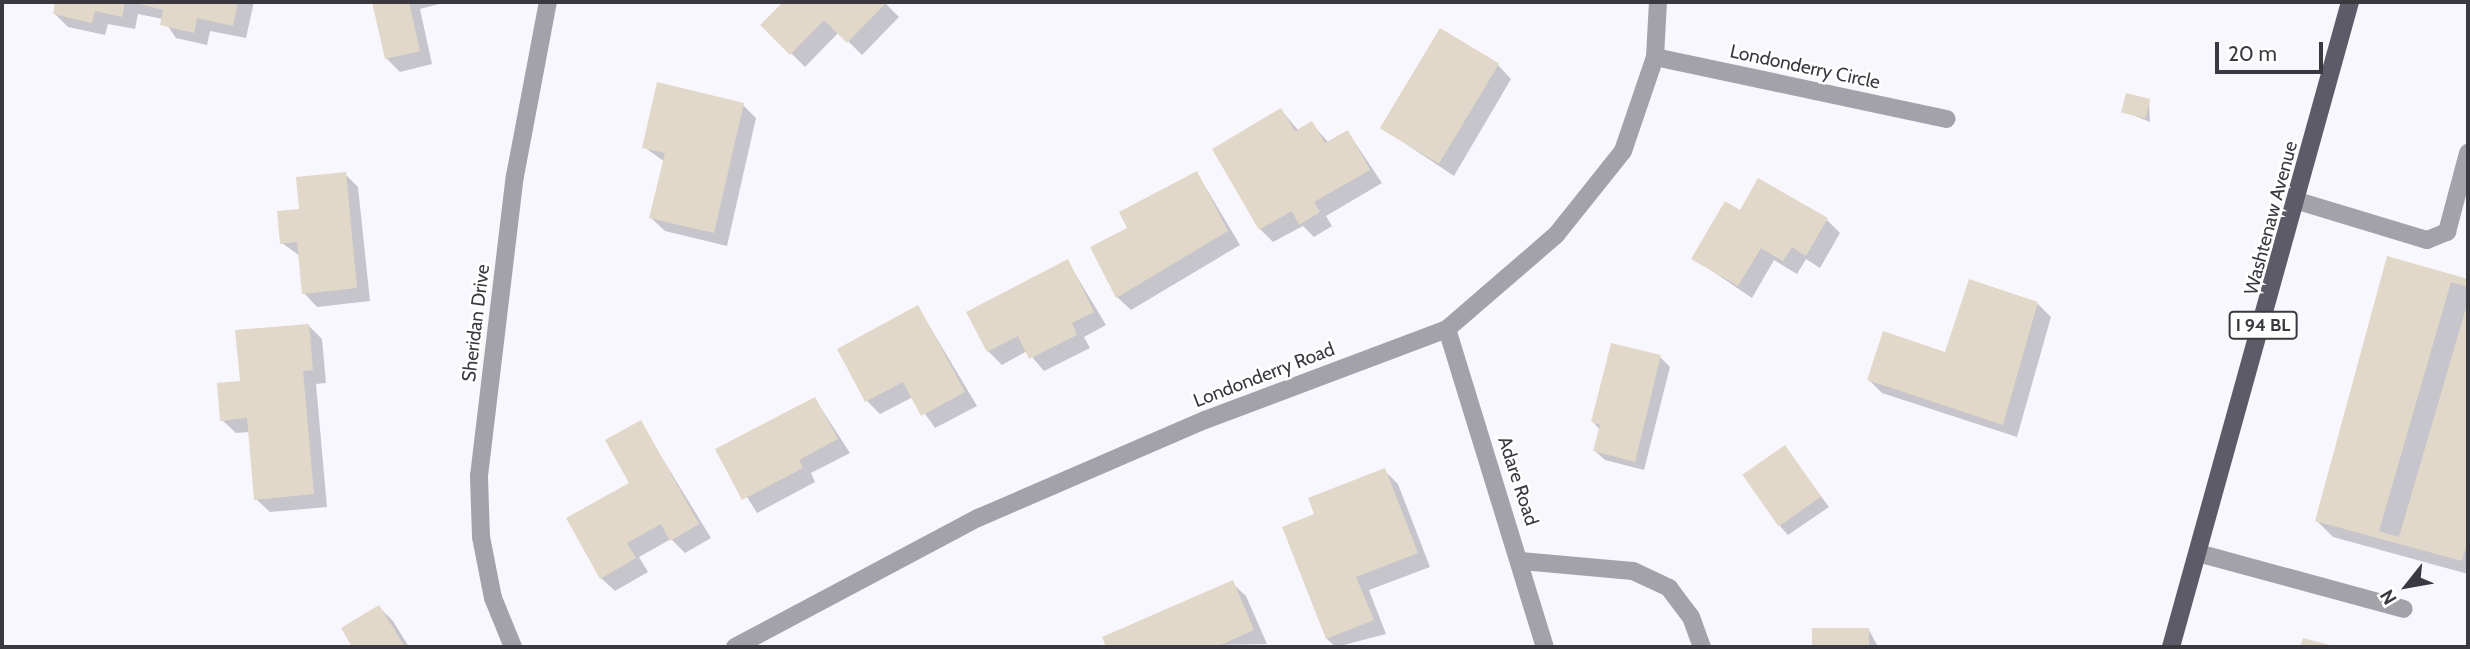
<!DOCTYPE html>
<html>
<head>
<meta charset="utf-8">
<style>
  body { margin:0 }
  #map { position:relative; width:2470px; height:649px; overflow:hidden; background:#f8f7fe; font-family:Cabin,sans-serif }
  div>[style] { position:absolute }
  .shadow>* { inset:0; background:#0003 }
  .building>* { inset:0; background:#e2d8c9; transform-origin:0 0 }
  .service>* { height:18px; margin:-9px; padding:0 9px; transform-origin:9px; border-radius:9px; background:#a3a2a9 }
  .minor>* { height:18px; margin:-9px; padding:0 9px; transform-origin:9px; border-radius:9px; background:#a3a2a9 }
  .primary>* { height:18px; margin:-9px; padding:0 9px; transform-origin:9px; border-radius:9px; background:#5e5b68 }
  span { translate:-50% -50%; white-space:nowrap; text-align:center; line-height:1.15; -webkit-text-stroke:5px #fff; paint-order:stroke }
  .shield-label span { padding:2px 5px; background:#fff; border:2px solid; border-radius:5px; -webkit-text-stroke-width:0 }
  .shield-label { font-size:18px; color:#3a393f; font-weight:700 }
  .street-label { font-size:19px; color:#3a393f }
  .frame { position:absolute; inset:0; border:4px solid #3a393f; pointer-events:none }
  .north { position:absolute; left:2372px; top:551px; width:70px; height:70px; -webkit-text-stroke:5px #fff; paint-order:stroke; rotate:239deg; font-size:19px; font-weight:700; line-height:28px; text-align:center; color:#3a393f }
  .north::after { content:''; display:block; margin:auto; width:24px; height:32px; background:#3a393f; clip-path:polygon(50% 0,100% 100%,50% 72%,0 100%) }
  .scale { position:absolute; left:2215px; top:42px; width:108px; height:32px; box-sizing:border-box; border:4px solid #3a393f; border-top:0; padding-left:9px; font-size:21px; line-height:24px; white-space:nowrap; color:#3a393f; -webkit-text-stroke:5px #fff; paint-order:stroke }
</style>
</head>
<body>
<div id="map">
  <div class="shadow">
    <div style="clip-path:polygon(57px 2px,254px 2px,246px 38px,210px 31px,207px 45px,176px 38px,163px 19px,138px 14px,135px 29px,108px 24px,105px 35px,68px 27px,55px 14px)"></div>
    <div style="clip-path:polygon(374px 2px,447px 2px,420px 9px,432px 64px,400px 72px,386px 58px)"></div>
    <div style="clip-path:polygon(785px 2px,884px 2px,899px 17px,862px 55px,839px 32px,805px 67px,763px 25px)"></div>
    <div style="clip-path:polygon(1498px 65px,1511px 79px,1454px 176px,1382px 128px)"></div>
    <div style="clip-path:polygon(2149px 101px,2150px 122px,2123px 111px)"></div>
    <div style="clip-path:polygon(743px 105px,756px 118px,727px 246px,665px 231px,651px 218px,665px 162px,644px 147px)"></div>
    <div style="clip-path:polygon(1281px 110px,1299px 131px,1311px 123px,1329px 143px,1348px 132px,1382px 183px,1326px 216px,1332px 226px,1314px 237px,1303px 226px,1273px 242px,1260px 229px)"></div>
    <div style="clip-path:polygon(1197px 173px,1240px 245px,1131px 310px,1117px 297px,1129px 228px)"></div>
    <div style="clip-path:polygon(345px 174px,358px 187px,370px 301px,317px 307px,304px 293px,300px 256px,282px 243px,301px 211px)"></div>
    <div style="clip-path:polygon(1740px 212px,1827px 220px,1840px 233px,1820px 268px,1806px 259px,1797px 274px,1774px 260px,1752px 298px,1693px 258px)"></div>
    <div style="clip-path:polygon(2388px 258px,2468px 280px,2468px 574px,2333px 537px,2317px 521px)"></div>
    <div style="clip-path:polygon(1068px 262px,1106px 325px,1084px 337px,1090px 348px,1044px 371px,1027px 351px,1002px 365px,988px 351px)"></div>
    <div style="clip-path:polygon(2038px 304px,2051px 317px,2017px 437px,1882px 393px,1869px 380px,1946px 354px)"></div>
    <div style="clip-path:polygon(918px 307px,977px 406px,935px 428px,913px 397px,880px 414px,867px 401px)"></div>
    <div style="clip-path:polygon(308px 325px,322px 339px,326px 383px,316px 384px,327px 507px,270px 512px,256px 499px,250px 432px,236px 433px,222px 420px)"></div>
    <div style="clip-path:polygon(1660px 357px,1670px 367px,1644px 470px,1605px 460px,1595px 451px,1600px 430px,1593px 422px)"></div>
    <div style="clip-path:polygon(815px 399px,850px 453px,811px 473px,815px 482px,757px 513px,718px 450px)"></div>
    <div style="clip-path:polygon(640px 422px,711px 538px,685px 553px,671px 539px,639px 557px,648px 572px,615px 591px,601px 578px,631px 483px)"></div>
    <div style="clip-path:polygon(1784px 447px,1829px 507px,1788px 535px,1779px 525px)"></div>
    <div style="clip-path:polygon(1384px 470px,1398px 484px,1430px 567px,1369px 590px,1386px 634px,1336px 647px,1327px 639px,1317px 515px)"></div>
    <div style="clip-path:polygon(1232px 583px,1246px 596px,1267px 644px,1108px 647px,1104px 638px)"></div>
    <div style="clip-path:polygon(379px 607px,393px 621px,409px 647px,355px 647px,343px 629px)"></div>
    <div style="clip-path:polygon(1814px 630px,1869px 630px,1878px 647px,1814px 647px)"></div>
  </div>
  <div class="building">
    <div style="clip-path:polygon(55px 2px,125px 2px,122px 17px,95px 11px,92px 23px,53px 14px)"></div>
    <div style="clip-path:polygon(132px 2px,238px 2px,233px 26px,197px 18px,194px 33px,160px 25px,163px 10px)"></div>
    <div style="clip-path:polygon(372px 2px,409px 2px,420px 51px,385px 59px)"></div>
    <div style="clip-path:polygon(783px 2px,887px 2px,847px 43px,824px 20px,790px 55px,760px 25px)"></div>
    <div style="left:1440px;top:28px;width:69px;height:117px;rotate:31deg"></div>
    <div style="clip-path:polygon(657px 82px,744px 103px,714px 233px,649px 218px,665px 153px,642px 148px)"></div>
    <div style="left:2126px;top:93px;width:25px;height:20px;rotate:14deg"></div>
    <div style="clip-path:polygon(1281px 108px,1295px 131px,1312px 121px,1325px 143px,1348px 130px,1370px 170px,1314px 202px,1320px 212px,1299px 225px,1292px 211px,1259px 230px,1212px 149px)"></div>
    <div style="clip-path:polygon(1197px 171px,1228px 231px,1116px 298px,1090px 247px,1127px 228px,1119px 212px)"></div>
    <div style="clip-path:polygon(346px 172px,357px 288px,302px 294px,297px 242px,280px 244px,277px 211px,299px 209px,296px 177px)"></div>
    <div style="clip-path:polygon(1758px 178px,1828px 218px,1806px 256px,1792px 247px,1783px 261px,1761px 248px,1738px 286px,1691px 259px,1725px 201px,1740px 210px)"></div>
    <div style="clip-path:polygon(2387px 256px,2468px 279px,2468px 287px,2451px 282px,2379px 531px,2399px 537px,2468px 301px,2468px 539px,2462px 561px,2315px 521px)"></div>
    <div style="clip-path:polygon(1068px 259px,1094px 312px,1072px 323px,1077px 335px,1029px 359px,1018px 336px,987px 352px,966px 312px)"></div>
    <div style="clip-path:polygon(1969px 279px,2038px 302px,2003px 425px,1867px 380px,1883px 331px,1945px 352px)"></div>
    <div style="clip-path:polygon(918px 305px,965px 392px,921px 416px,903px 382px,865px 402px,837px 349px)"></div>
    <div style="clip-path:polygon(309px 324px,313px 370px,303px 371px,314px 494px,254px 500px,247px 418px,220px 421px,217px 383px,240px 381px,235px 330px)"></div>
    <div style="clip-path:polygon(1611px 343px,1661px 355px,1635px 462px,1593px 451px,1600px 425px,1591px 422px)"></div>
    <div style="clip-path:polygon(815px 397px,838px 439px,799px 460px,803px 468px,742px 500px,715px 449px)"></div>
    <div style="clip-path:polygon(641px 420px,699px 524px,670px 541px,661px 524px,627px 543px,636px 558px,600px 579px,566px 518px,629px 483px,605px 440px)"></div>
    <div style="left:1785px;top:445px;width:63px;height:52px;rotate:55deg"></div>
    <div style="clip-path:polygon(1385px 468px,1418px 553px,1356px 577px,1374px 620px,1326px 639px,1282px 527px,1314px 514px,1308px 498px)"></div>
    <div style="clip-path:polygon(1233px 580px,1254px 630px,1216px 647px,1106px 647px,1102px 637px)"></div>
    <div style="clip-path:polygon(379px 605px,405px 647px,352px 647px,341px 628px)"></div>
    <div style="left:1812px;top:628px;width:57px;height:19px"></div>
    <div style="clip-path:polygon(2303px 638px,2334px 646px,2334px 647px,2300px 647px)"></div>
  </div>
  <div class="service">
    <div style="left:2298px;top:201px;width:135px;rotate:16.8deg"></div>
    <div style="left:2427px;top:240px;width:22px;rotate:-22deg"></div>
    <div style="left:2447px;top:232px;width:82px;rotate:-75.1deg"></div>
    <div style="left:2198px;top:553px;width:213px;rotate:15.2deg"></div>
  </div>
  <div class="minor">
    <div style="left:1655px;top:57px;width:298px;rotate:12deg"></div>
    <div style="left:1447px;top:329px;width:333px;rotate:72.9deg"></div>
    <div style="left:1521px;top:561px;width:112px;rotate:5.1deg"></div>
    <div style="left:1633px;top:571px;width:40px;rotate:25deg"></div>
    <div style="left:1669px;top:588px;width:36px;rotate:53deg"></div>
    <div style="left:1691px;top:617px;width:32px;rotate:70deg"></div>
    <div style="left:513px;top:647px;width:53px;rotate:-112.2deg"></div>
    <div style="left:493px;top:598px;width:62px;rotate:-101.1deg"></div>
    <div style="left:481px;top:537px;width:61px;rotate:-91.9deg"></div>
    <div style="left:479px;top:476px;width:302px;rotate:-83.2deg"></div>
    <div style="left:515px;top:176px;width:177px;rotate:-79.3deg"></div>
    <div style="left:735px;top:647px;width:275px;rotate:-28deg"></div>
    <div style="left:978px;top:518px;width:247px;rotate:-23.4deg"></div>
    <div style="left:1205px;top:420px;width:259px;rotate:-20.6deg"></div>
    <div style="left:1447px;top:329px;width:144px;rotate:-40.8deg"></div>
    <div style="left:1556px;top:235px;width:107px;rotate:-51.4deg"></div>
    <div style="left:1623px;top:151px;width:99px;rotate:-71.2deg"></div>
    <div style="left:1655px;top:57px;width:55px;rotate:-86.9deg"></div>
  </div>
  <div class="primary">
    <div style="left:2171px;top:647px;width:669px;rotate:-74.49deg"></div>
  </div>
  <div class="shield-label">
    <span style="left:2263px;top:325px">I 94 BL</span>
  </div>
  <div class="street-label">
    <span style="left:1805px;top:67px;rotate:12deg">Londonderry Circle</span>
    <span style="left:2271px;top:218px;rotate:-75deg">Washtenaw Avenue</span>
    <span style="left:476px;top:323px;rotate:-83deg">Sheridan Drive</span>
    <span style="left:1264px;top:375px;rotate:-21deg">Londonderry Road</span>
    <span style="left:1518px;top:481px;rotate:72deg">Adare Road</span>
  </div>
  <div class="frame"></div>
  <div class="north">N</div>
  <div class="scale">20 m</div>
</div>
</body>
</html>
